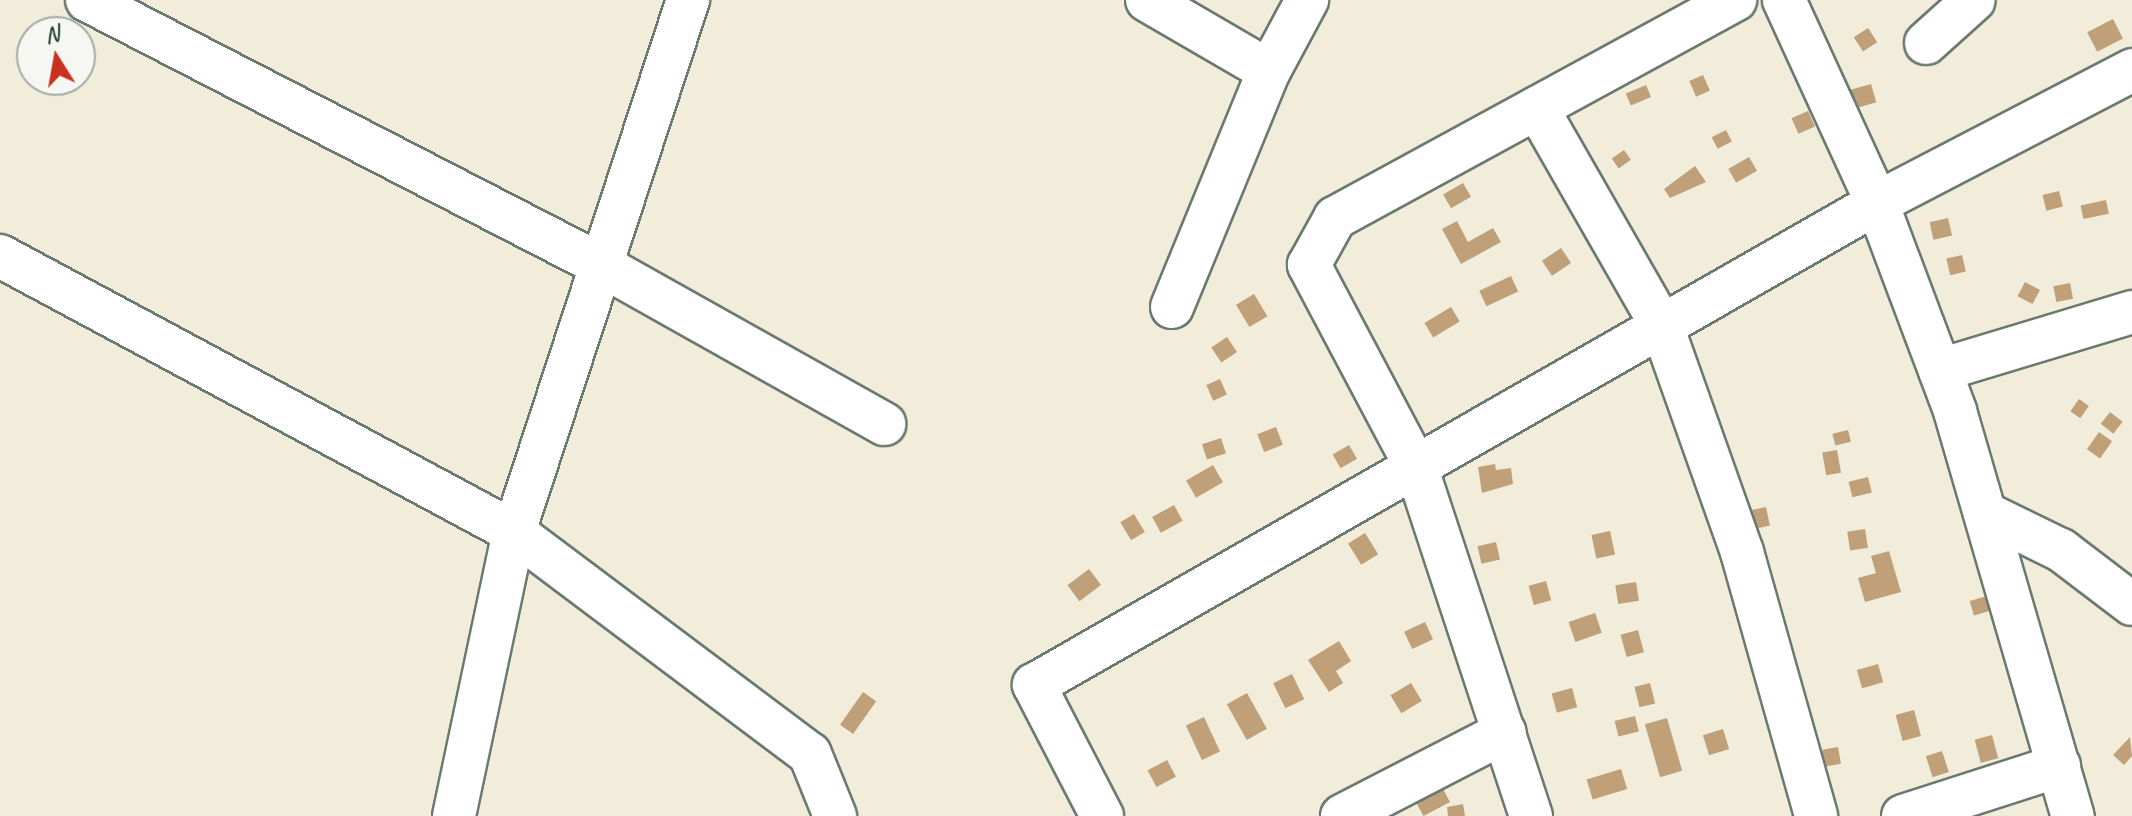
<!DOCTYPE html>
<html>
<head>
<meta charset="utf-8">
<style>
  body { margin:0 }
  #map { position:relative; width:2132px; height:816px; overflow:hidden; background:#f2ecdb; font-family:Caveat,sans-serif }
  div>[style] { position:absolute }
  .building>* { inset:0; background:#bfa078; transform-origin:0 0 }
  .roads { filter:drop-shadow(2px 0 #697a6e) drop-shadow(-2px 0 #697a6e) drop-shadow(0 2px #697a6e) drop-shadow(0 -2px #697a6e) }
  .minor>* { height:42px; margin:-21px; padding:0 21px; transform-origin:21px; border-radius:21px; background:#fff }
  span { translate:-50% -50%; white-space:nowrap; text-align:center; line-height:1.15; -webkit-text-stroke:6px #f6f6f2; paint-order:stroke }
  .north { position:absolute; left:16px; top:16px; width:80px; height:80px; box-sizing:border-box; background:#f6f6f2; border:2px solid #a0aca6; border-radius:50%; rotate:349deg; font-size:22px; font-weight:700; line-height:32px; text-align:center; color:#1f3d34 }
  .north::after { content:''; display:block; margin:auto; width:28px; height:36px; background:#c8321e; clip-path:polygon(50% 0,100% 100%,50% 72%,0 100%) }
</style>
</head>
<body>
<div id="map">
  <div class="building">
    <div style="left:2113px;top:19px;width:22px;height:29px;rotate:63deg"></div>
    <div style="left:1868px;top:28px;width:17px;height:17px;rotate:57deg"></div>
    <div style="left:1703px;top:75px;width:17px;height:15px;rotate:66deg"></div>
    <div style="left:1871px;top:84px;width:19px;height:24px;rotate:74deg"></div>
    <div style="left:1646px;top:85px;width:13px;height:22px;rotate:67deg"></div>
    <div style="left:1808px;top:111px;width:17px;height:18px;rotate:66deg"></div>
    <div style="left:1726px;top:130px;width:13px;height:16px;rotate:63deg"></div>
    <div style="left:1624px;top:150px;width:12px;height:15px;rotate:55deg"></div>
    <div style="left:1749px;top:157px;width:16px;height:24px;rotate:60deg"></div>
    <div style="clip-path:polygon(1695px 166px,1706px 182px,1670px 198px,1664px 189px)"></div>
    <div style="left:1463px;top:183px;width:16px;height:23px;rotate:60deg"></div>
    <div style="left:2059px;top:191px;width:16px;height:17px;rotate:76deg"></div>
    <div style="left:2106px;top:200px;width:14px;height:26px;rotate:78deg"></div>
    <div style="left:1948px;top:218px;width:18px;height:19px;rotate:77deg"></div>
    <div style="clip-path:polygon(1457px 221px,1468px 242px,1493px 228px,1501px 242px,1461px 264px,1442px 229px)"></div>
    <div style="left:1561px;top:248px;width:18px;height:23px;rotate:56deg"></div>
    <div style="left:1962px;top:255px;width:17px;height:16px;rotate:77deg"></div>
    <div style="left:1511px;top:276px;width:17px;height:35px;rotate:65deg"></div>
    <div style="left:2025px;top:282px;width:17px;height:16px;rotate:28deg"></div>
    <div style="left:2070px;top:283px;width:16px;height:17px;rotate:79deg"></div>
    <div style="left:1254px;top:294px;width:26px;height:21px;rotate:59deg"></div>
    <div style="left:1451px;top:307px;width:17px;height:31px;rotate:59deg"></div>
    <div style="left:1227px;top:337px;width:18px;height:19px;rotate:56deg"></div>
    <div style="left:1220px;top:379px;width:17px;height:15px;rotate:66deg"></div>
    <div style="left:2079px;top:399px;width:12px;height:15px;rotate:35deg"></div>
    <div style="left:2110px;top:412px;width:16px;height:15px;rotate:38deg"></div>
    <div style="left:1276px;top:427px;width:19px;height:20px;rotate:69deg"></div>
    <div style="left:1848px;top:430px;width:12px;height:16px;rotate:76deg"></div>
    <div style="left:2099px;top:432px;width:16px;height:21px;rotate:35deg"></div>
    <div style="left:1221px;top:438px;width:16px;height:20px;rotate:72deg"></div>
    <div style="left:1349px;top:445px;width:16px;height:19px;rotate:60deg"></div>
    <div style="left:1837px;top:450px;width:23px;height:15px;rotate:80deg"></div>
    <div style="clip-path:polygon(1495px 464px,1496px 470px,1511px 468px,1513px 484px,1482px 493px,1478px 467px)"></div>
    <div style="left:1213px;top:465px;width:20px;height:31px;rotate:60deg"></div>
    <div style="left:1868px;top:477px;width:16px;height:20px;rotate:76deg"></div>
    <div style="left:1174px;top:505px;width:18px;height:25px;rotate:61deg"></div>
    <div style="left:1766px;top:507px;width:19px;height:16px;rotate:78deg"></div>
    <div style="left:1134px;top:514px;width:21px;height:16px;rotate:59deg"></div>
    <div style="left:1865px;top:529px;width:19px;height:18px;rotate:81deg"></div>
    <div style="left:1610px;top:531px;width:24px;height:19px;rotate:78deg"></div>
    <div style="left:1365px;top:533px;width:25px;height:20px;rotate:58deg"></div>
    <div style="left:1496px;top:542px;width:18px;height:19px;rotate:77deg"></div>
    <div style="clip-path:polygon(1889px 551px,1901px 592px,1865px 602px,1858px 578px,1876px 573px,1871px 556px)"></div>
    <div style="left:1089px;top:569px;width:20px;height:27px;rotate:53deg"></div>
    <div style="left:1546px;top:581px;width:20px;height:18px;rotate:75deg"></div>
    <div style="left:1636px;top:582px;width:19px;height:21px;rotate:81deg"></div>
    <div style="left:1987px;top:596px;width:15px;height:18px;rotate:74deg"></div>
    <div style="left:1595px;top:613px;width:21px;height:28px;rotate:71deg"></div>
    <div style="left:1425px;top:622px;width:19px;height:23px;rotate:65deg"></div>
    <div style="left:1638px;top:630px;width:23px;height:18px;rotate:75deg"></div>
    <div style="clip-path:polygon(1339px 641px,1351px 661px,1336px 671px,1343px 683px,1329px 692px,1308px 660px)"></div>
    <div style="left:1878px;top:664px;width:19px;height:22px;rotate:74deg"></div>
    <div style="left:1292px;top:674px;width:28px;height:21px;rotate:64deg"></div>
    <div style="left:1411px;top:683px;width:21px;height:24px;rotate:59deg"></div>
    <div style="left:1650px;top:683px;width:21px;height:16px;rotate:76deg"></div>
    <div style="left:1572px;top:688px;width:20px;height:21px;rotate:75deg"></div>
    <div style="left:863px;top:692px;width:16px;height:40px;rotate:35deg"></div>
    <div style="left:1247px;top:693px;width:41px;height:23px;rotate:61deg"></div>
    <div style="left:1914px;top:710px;width:27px;height:19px;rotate:75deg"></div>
    <div style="left:1635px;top:716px;width:16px;height:21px;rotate:76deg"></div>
    <div style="left:1204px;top:717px;width:38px;height:20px;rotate:65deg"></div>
    <div style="left:1667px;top:718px;width:55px;height:23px;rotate:74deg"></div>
    <div style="left:1723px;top:729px;width:21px;height:21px;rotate:73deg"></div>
    <div style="left:1992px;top:735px;width:24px;height:18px;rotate:75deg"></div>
    <div style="clip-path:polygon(2130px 737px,2132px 756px,2124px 765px,2113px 755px)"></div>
    <div style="left:1838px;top:747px;width:17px;height:16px;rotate:80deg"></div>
    <div style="left:1942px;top:751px;width:22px;height:17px;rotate:72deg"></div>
    <div style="left:1167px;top:760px;width:19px;height:22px;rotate:62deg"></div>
    <div style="left:1621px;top:769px;width:21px;height:36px;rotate:73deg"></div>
    <div style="left:1442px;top:787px;width:17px;height:30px;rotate:62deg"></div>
    <div style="clip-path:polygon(1463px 804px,1465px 816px,1448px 816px,1447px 807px)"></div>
  </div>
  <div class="roads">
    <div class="minor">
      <div style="left:87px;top:0;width:578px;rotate:27.27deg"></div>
      <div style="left:601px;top:265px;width:325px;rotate:29.3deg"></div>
      <div style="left:1147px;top:0;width:141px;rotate:30.2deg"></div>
      <div style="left:1784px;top:0;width:223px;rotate:65.4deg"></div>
      <div style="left:1877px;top:203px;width:222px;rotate:69.4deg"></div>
      <div style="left:1955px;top:411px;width:422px;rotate:73.8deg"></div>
      <div style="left:1926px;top:43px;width:64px;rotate:-41.9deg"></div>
      <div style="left:1537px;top:108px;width:251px;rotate:60.2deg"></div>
      <div style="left:1662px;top:326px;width:240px;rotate:70.5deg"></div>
      <div style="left:1742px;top:552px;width:274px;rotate:74.3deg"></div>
      <div style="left:0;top:256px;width:583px;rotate:28.23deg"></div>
      <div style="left:514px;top:532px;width:370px;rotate:36.9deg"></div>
      <div style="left:810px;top:754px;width:67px;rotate:68deg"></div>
      <div style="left:1172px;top:307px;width:255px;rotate:-67.7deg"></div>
      <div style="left:1269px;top:71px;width:81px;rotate:-61.8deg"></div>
      <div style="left:1940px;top:370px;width:201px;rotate:-16.8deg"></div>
      <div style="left:1985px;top:513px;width:85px;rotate:26deg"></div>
      <div style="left:2061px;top:550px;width:89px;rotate:37.3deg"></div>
      <div style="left:454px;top:816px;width:290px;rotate:-78.1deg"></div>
      <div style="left:514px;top:532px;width:560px;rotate:-71.89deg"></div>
      <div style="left:1102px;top:816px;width:148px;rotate:-117.4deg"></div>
      <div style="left:1034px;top:685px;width:971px;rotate:-29.76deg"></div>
      <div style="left:1877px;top:203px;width:288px;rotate:-27.5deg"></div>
      <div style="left:1342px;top:816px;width:183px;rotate:-27.3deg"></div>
      <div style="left:1531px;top:816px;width:367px;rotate:-108.2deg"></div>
      <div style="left:1416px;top:467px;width:229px;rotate:-117.9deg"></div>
      <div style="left:1309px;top:265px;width:54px;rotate:-61deg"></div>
      <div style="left:1335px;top:218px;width:456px;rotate:-28.6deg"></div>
      <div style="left:1903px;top:816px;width:164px;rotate:-17.8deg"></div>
    </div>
  </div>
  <div class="north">N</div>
</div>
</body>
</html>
